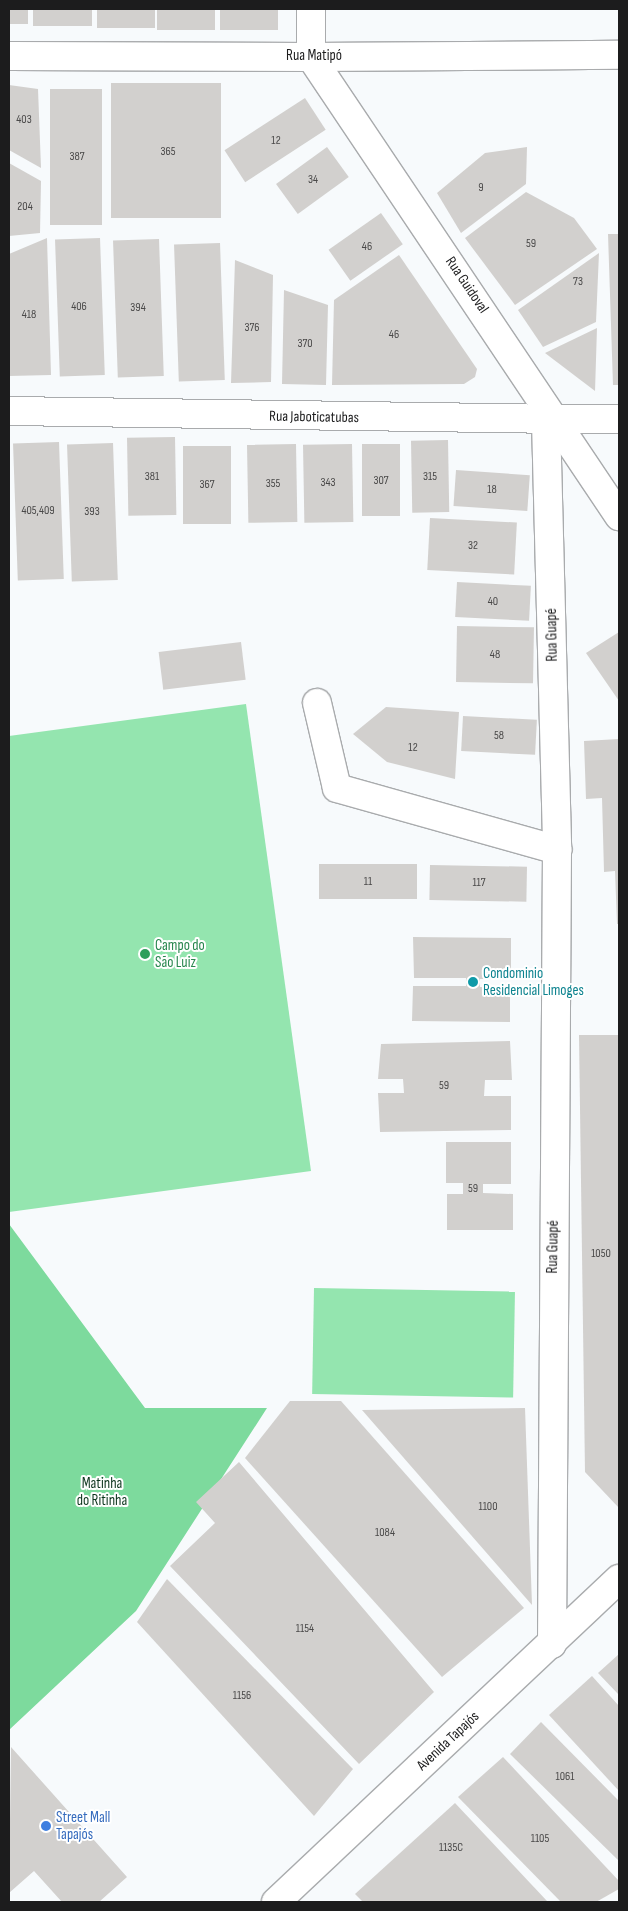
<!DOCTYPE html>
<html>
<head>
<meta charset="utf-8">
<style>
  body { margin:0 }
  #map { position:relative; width:628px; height:1911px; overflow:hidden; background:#f7fafc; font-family:"Sofia Sans Condensed",sans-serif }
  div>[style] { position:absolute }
  .green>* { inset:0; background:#94e5af; transform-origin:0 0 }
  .forest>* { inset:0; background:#7dda9d }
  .building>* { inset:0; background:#d2d0ce; transform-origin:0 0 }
  .roads { filter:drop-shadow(1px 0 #a9abad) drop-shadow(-1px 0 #a9abad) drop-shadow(0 1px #a9abad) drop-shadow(0 -1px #a9abad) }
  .street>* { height:28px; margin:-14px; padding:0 14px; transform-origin:14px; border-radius:14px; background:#fff }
  .secondary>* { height:28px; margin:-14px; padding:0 14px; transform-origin:14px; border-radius:14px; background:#fff }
  .dots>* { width:14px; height:14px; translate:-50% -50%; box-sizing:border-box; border:2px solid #fff; border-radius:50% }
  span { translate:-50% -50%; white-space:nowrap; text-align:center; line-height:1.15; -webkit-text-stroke:4px #fff; paint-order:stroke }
  .number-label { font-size:12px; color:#4a4949 }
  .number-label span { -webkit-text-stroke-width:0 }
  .street-label { font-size:15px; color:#1c1c1d }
  .leisure-label { font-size:15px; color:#27864d }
  .left { translate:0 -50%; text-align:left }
  .culture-label { font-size:15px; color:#0d838f }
  .park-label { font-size:15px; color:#0c351d }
  .shop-label { font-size:15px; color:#366cbe }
  .frame { position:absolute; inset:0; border:10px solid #1c1c1d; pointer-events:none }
</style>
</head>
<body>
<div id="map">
  <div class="green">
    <div style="clip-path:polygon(246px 704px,311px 1171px,9px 1212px,9px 736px)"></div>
    <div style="left:314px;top:1288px;width:201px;height:106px;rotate:1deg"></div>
  </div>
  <div class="forest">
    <div style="clip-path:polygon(9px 1224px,145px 1408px,267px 1408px,136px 1611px,9px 1730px)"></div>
  </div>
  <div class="building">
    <div style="left:9px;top:9px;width:19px;height:15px"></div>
    <div style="left:33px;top:9px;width:59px;height:17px"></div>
    <div style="left:97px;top:9px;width:58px;height:19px"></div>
    <div style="left:157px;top:9px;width:58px;height:21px"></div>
    <div style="left:220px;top:9px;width:58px;height:21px"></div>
    <div style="left:221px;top:83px;width:135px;height:110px;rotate:90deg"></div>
    <div style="clip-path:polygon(9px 85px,38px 89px,41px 168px,9px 150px)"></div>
    <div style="left:102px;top:89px;width:136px;height:52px;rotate:90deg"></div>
    <div style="left:305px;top:98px;width:38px;height:96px;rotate:57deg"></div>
    <div style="left:327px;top:147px;width:37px;height:63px;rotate:54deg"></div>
    <div style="clip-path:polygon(527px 147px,526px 184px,461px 233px,437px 193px,485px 153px)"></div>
    <div style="clip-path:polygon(9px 163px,41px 181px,40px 233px,9px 236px)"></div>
    <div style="clip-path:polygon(526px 192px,574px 218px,597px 249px,515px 305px,465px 238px)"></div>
    <div style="left:381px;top:213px;width:38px;height:64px;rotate:55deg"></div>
    <div style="clip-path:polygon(608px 234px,619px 234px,619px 385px,613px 385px)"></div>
    <div style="clip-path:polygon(47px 238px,51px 375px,9px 376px,9px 254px)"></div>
    <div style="left:100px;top:238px;width:137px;height:45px;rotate:88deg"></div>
    <div style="left:159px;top:239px;width:137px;height:46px;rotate:88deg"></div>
    <div style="left:220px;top:243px;width:137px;height:46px;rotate:88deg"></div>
    <div style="clip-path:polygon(599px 253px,596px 322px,543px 347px,518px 310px)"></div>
    <div style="clip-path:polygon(399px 255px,477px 369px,475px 377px,464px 384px,332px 385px,334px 300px)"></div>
    <div style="clip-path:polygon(235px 260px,273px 275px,271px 382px,231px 383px)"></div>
    <div style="clip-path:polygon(284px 290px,328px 305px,326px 385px,282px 384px)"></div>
    <div style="clip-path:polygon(597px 328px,595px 391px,545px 353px)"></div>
    <div style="left:175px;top:437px;width:78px;height:48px;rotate:89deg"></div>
    <div style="left:448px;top:440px;width:72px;height:37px;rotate:89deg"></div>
    <div style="left:59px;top:442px;width:137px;height:46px;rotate:88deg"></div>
    <div style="left:113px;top:443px;width:137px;height:46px;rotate:88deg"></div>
    <div style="left:296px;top:444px;width:78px;height:49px;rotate:89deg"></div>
    <div style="left:352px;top:444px;width:78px;height:49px;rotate:89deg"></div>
    <div style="left:400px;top:444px;width:72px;height:38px;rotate:90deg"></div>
    <div style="left:183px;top:446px;width:48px;height:78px"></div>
    <div style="left:456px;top:470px;width:74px;height:36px;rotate:4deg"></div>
    <div style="left:430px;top:518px;width:87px;height:52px;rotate:3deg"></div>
    <div style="left:457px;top:582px;width:74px;height:35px;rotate:3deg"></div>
    <div style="left:457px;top:626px;width:77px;height:56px;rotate:1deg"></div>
    <div style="clip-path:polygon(619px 632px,619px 701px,586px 653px)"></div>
    <div style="left:241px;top:642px;width:38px;height:83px;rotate:83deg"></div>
    <div style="clip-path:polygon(386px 707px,459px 712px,455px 779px,387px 762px,353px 734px)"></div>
    <div style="left:463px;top:716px;width:74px;height:35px;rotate:3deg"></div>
    <div style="clip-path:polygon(619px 739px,619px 924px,617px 924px,615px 871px,604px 872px,602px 798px,586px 799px,584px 741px)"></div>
    <div style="left:319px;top:864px;width:98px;height:35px"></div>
    <div style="left:430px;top:865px;width:97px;height:35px;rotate:1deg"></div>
    <div style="clip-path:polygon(413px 937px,511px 938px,511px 979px,480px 979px,480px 987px,510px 987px,510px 1022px,412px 1021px,413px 986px,466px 986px,466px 978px,414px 978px)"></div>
    <div style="clip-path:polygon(579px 1035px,619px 1035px,619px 1508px,585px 1472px)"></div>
    <div style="clip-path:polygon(510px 1041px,512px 1080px,485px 1080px,484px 1096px,511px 1096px,511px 1130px,380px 1132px,378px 1093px,404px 1093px,403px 1079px,378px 1079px,381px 1044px)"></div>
    <div style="clip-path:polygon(446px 1142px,511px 1142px,511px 1184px,483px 1184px,483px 1193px,513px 1194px,513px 1230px,447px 1230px,447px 1194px,463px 1194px,463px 1183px,446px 1183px)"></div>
    <div style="clip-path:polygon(290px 1401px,341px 1401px,524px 1608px,442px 1677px,245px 1458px)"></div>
    <div style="clip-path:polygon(525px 1408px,532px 1605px,362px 1410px)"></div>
    <div style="clip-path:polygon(239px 1462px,434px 1692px,359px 1764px,170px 1566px,215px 1523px,196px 1502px)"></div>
    <div style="clip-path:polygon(167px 1579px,353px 1769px,314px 1816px,137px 1622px)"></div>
    <div style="clip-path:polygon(619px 1654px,619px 1695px,598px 1673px)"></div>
    <div style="clip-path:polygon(592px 1676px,619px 1706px,619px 1791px,549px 1715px)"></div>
    <div style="clip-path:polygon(541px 1722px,619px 1801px,619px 1861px,510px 1754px)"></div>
    <div style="clip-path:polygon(11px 1747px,127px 1877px,99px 1902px,62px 1902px,34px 1871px,9px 1893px)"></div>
    <div style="clip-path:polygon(503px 1757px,619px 1881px,619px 1889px,596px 1902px,561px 1902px,458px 1797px)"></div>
    <div style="clip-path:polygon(455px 1803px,547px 1901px,363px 1902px,355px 1894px)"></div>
  </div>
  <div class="roads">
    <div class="street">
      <div style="left:311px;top:9px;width:48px;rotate:90deg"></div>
      <div style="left:311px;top:57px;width:308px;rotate:-0.4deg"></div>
      <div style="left:9px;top:411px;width:549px;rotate:0.83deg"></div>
      <div style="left:546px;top:421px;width:429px;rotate:88.5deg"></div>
      <div style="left:557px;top:850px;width:794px;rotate:90.36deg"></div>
      <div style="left:317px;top:703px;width:87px;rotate:76.8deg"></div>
      <div style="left:337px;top:788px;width:229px;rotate:15.7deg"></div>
    </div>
    <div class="secondary">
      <div style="left:9px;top:56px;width:302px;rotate:0.2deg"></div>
      <div style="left:311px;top:57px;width:553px;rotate:56.14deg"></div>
      <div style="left:558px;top:419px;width:61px"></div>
      <div style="left:276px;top:1902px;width:471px;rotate:-43.3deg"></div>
    </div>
  </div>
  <div class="dots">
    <div style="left:145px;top:954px;background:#2e9e5b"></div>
    <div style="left:473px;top:982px;background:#0f9aa8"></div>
    <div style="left:46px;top:1826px;background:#3f7fe0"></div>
  </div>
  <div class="number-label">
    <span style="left:24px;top:120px">403</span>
    <span style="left:276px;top:141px">12</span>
    <span style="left:168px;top:152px">365</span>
    <span style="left:77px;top:157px">387</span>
    <span style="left:313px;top:180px">34</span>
    <span style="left:481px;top:188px">9</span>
    <span style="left:25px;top:207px">204</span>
    <span style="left:531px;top:244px">59</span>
    <span style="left:367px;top:247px">46</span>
    <span style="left:578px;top:282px">73</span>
    <span style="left:79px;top:307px">406</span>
    <span style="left:138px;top:308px">394</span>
    <span style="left:29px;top:315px">418</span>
    <span style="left:252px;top:328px">376</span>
    <span style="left:394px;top:335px">46</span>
    <span style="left:305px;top:344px">370</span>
    <span style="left:152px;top:477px">381</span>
    <span style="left:430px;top:477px">315</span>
    <span style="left:381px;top:481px">307</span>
    <span style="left:328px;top:483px">343</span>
    <span style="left:273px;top:484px">355</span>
    <span style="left:207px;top:485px">367</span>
    <span style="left:492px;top:490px">18</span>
    <span style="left:38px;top:511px">405,409</span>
    <span style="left:92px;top:512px">393</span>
    <span style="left:473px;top:546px">32</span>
    <span style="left:493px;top:602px">40</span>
    <span style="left:495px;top:655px">48</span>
    <span style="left:499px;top:736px">58</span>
    <span style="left:413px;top:748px">12</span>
    <span style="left:368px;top:882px">11</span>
    <span style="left:479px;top:883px">117</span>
    <span style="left:444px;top:1086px">59</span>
    <span style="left:473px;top:1189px">59</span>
    <span style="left:601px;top:1254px">1050</span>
    <span style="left:488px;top:1507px">1100</span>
    <span style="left:385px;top:1533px">1084</span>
    <span style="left:305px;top:1629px">1154</span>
    <span style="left:242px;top:1696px">1156</span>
    <span style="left:565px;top:1777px">1061</span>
    <span style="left:540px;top:1839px">1105</span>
    <span style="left:451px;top:1848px">1135C</span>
  </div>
  <div class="street-label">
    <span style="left:314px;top:56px">Rua Matipó</span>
    <span style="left:467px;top:285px;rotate:56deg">Rua Guidoval</span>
    <span style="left:314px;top:417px;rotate:1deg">Rua Jaboticatubas</span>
    <span style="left:552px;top:635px;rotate:-91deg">Rua Guapé</span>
    <span style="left:553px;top:1247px;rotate:-89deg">Rua Guapé</span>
    <span style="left:448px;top:1741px;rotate:-43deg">Avenida Tapajós</span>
  </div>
  <div class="leisure-label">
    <span class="left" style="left:155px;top:954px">Campo do<br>São Luiz</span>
  </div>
  <div class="culture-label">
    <span class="left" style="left:483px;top:982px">Condominio<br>Residencial Limoges</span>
  </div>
  <div class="park-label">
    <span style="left:102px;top:1492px">Matinha<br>do Ritinha</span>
  </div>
  <div class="shop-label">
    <span class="left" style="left:56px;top:1826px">Street Mall<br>Tapajós</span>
  </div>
  <div class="frame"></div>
</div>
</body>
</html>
